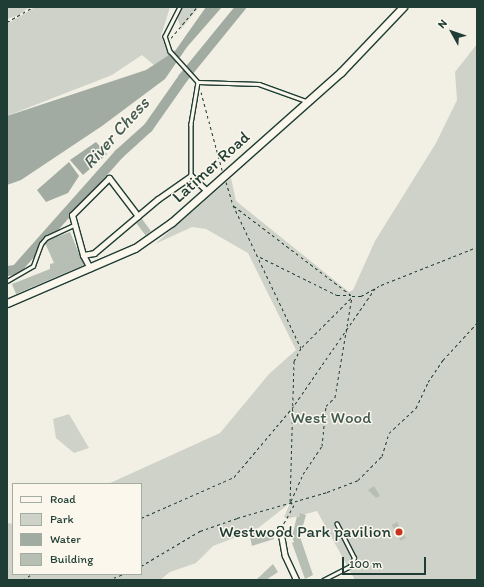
<!DOCTYPE html>
<html>
<head>
<meta charset="utf-8">
<style>
  body { margin:0 }
  #map { position:relative; width:484px; height:587px; overflow:hidden; background:#f2f0e5; font-family:Itim,sans-serif }
  div>[style] { position:absolute }
  .green>* { inset:0; background:#cfd2c8 }
  .water>* { inset:0; background:#a2aba1 }
  .river>* { height:10px; margin:-5px; padding:0 5px; transform-origin:5px; border-radius:5px; background:#a2aba1 }
  .building>* { inset:0; background:#b7beb3; transform-origin:0 0 }
  .path>* { height:1px; margin-top:-0.5px; transform-origin:0; background:repeating-linear-gradient(90deg,#1f3d34 0 3px,transparent 0 6px) }
  .roads { filter:drop-shadow(1px 0 #1f3d34) drop-shadow(-1px 0 #1f3d34) drop-shadow(0 1px #1f3d34) drop-shadow(0 -1px #1f3d34) }
  .lane>* { height:2.5px; margin:-1.25px; padding:0 1.25px; transform-origin:1.25px; border-radius:1.25px; background:#fbf7ec }
  .street>* { height:5px; margin:-2.5px; padding:0 2.5px; transform-origin:2.5px; border-radius:2.5px; background:#fbf7ec }
  .secondary>* { height:7px; margin:-3.5px; padding:0 3.5px; transform-origin:3.5px; border-radius:3.5px; background:#fbf7ec }
  .dots>* { width:11px; height:11px; translate:-50% -50%; box-sizing:border-box; border:2px solid #fbf7ec; border-radius:50% }
  span { translate:-50% -50%; white-space:nowrap; text-align:center; line-height:1.15; -webkit-text-stroke:3px #fbf7ec; paint-order:stroke }
  .street-label { font-size:17px; color:#1f3d34 }
  .park-label { font-size:17px; color:#425b52 }
  .poi-label { font-size:17px; color:#1f3d34 }
  .right { translate:-100% -50%; text-align:right }
  .water-label { font-size:18px; color:#465e55; font-style:italic }
  .frame { position:absolute; inset:0; border:8px solid #1f3d34; pointer-events:none }
  .legend { position:absolute; left:12px; top:483px; width:130px; height:92px; box-sizing:border-box; background:#fbf7ec; border:1px solid #a3ada2; margin:0; padding:5px 7px; list-style:none; font-size:12px; color:#1f3d34 }
  .legend li { display:flex; align-items:center; gap:8px; height:20px }
  .legend b { width:20px; border:1px solid #a3ada2 }
  .north { position:absolute; left:432px; top:12px; width:40px; height:40px; -webkit-text-stroke:3px #fbf7ec; paint-order:stroke; rotate:310deg; font-size:11px; font-weight:700; line-height:16px; text-align:center; color:#1f3d34 }
  .north::after { content:''; display:block; margin:auto; width:14px; height:18px; background:#1f3d34; clip-path:polygon(50% 0,100% 100%,50% 72%,0 100%) }
  .scale { position:absolute; left:342px; top:557px; width:84px; height:18px; box-sizing:border-box; border:2px solid #1f3d34; border-top:0; padding-left:5px; font-size:12px; line-height:14px; white-space:nowrap; color:#1f3d34; -webkit-text-stroke:3px #fbf7ec; paint-order:stroke }
</style>
</head>
<body>
<div id="map">
  <div class="green">
    <div style="clip-path:polygon(7px 7px,29px 7px,19px 15px,7px 19px)"></div>
    <div style="clip-path:polygon(35px 7px,170px 7px,161px 36px,170px 55px,154px 65px,142px 55px,112px 75px,7px 116px,7px 24px)"></div>
    <div style="clip-path:polygon(182px 7px,199px 7px,181px 29px,177px 17px)"></div>
    <div style="clip-path:polygon(477px 44px,477px 580px,355px 580px,317px 511px,287px 519px,284px 517px,290px 503px,257px 529px,213px 546px,196px 563px,170px 572px,160px 580px,7px 580px,7px 523px,13px 524px,13px 574px,141px 574px,141px 484px,108px 484px,220px 433px,269px 374px,296px 350px,248px 253px,206px 229px,192px 227px,155px 244px,231px 178px,236px 201px,349px 292px,353px 290px,375px 241px,436px 143px,457px 100px,455px 72px)"></div>
    <div style="clip-path:polygon(69px 414px,89px 448px,74px 453px,56px 438px,53px 419px)"></div>
  </div>
  <div class="water">
    <div style="clip-path:polygon(206px 7px,222px 7px,187px 47px,165px 79px,102px 126px,21px 180px,7px 185px,7px 116px,146px 70px,175px 51px)"></div>
    <div style="clip-path:polygon(96px 142px,107px 154px,83px 175px,70px 160px)"></div>
    <div style="clip-path:polygon(69px 162px,79px 176px,68px 193px,46px 202px,37px 190px)"></div>
  </div>
  <div class="river">
    <div style="left:7px;top:271px;width:9px;rotate:-6deg"></div>
    <div style="left:16px;top:270px;width:155px;rotate:-48.4deg"></div>
    <div style="left:119px;top:154px;width:39px;rotate:-42deg"></div>
    <div style="left:148px;top:128px;width:61px;rotate:-55deg"></div>
    <div style="left:183px;top:78px;width:92px;rotate:-50.8deg"></div>
  </div>
  <div class="building">
    <div style="left:142px;top:219px;width:15px;height:7px;rotate:53deg"></div>
    <div style="clip-path:polygon(70px 232px,84px 265px,16px 294px,12px 284px,50px 269px,50px 264px,54px 263px,45px 243px,48px 240px)"></div>
    <div style="clip-path:polygon(374px 486px,380px 496px,376px 498px,368px 490px)"></div>
    <div style="clip-path:polygon(300px 513px,306px 515px,302px 529px,297px 528px,313px 575px,305px 579px,292px 543px,294px 542px,292px 537px,297px 516px,299px 517px)"></div>
    <div style="left:397px;top:522px;width:18px;height:6px;rotate:61deg"></div>
    <div style="clip-path:polygon(259px 530px,264px 530px,264px 533px,273px 531px,274px 539px,252px 546px,249px 532px)"></div>
    <div style="clip-path:polygon(273px 564px,278px 572px,266px 580px,256px 580px)"></div>
  </div>
  <div class="path">
    <div style="left:7px;top:22px;width:30px;rotate:-30deg"></div>
    <div style="left:171px;top:38px;width:40px;rotate:-50deg"></div>
    <div style="left:201px;top:92px;width:81px;rotate:74.9deg"></div>
    <div style="left:226px;top:182px;width:24px;rotate:73deg"></div>
    <div style="left:233px;top:205px;width:158px;rotate:64.6deg"></div>
    <div style="left:301px;top:348px;width:15px;rotate:118deg"></div>
    <div style="left:294px;top:361px;width:141px;rotate:91.6deg"></div>
    <div style="left:290px;top:502px;width:5px;rotate:37deg"></div>
    <div style="left:294px;top:505px;width:23px;rotate:119deg"></div>
    <div style="left:234px;top:206px;width:148px;rotate:37.3deg"></div>
    <div style="left:352px;top:296px;width:9px"></div>
    <div style="left:361px;top:296px;width:23px;rotate:-29deg"></div>
    <div style="left:381px;top:285px;width:103px;rotate:-21.6deg"></div>
    <div style="left:260px;top:257px;width:86px;rotate:26.3deg"></div>
    <div style="left:337px;top:295px;width:13px"></div>
    <div style="left:302px;top:347px;width:71px;rotate:-45deg"></div>
    <div style="left:295px;top:404px;width:142px;rotate:-55.3deg"></div>
    <div style="left:291px;top:501px;width:30px;rotate:-66deg"></div>
    <div style="left:303px;top:474px;width:34px;rotate:-56deg"></div>
    <div style="left:322px;top:446px;width:40px;rotate:-84.3deg"></div>
    <div style="left:326px;top:406px;width:13px;rotate:-45deg"></div>
    <div style="left:335px;top:397px;width:101px;rotate:-80.4deg"></div>
    <div style="left:141px;top:518px;width:102px;rotate:-23.8deg"></div>
    <div style="left:234px;top:477px;width:92px;rotate:-49.9deg"></div>
    <div style="left:141px;top:566px;width:69px;rotate:-30.7deg"></div>
    <div style="left:200px;top:531px;width:39px;rotate:-19deg"></div>
    <div style="left:237px;top:518px;width:94px;rotate:-16.1deg"></div>
    <div style="left:327px;top:492px;width:33px;rotate:-21deg"></div>
    <div style="left:358px;top:480px;width:34px;rotate:-45deg"></div>
    <div style="left:382px;top:456px;width:24px;rotate:-73deg"></div>
    <div style="left:389px;top:433px;width:37px;rotate:-43deg"></div>
    <div style="left:416px;top:408px;width:29px;rotate:-65deg"></div>
    <div style="left:428px;top:382px;width:27px;rotate:-56deg"></div>
    <div style="left:443px;top:360px;width:50px;rotate:-47.4deg"></div>
    <div style="left:23px;top:580px;width:11px;rotate:-34deg"></div>
    <div style="left:108px;top:580px;width:17px;rotate:-21deg"></div>
  </div>
  <div class="roads">
    <div class="lane">
      <div style="left:180px;top:7px;width:33px;rotate:117deg"></div>
      <div style="left:165px;top:36px;width:16px;rotate:72deg"></div>
      <div style="left:170px;top:51px;width:42px;rotate:47.9deg"></div>
      <div style="left:198px;top:82px;width:43px;rotate:99.5deg"></div>
      <div style="left:191px;top:124px;width:51px;rotate:90deg"></div>
      <div style="left:198px;top:82px;width:61px;rotate:1.9deg"></div>
      <div style="left:259px;top:84px;width:50px;rotate:19.9deg"></div>
      <div style="left:7px;top:281px;width:30px;rotate:-30deg"></div>
      <div style="left:33px;top:266px;width:23px;rotate:-70deg"></div>
      <div style="left:41px;top:244px;width:8px;rotate:-50deg"></div>
      <div style="left:46px;top:238px;width:31px;rotate:-25deg"></div>
      <div style="left:323px;top:580px;width:30px;rotate:-27deg"></div>
      <div style="left:350px;top:566px;width:9px;rotate:-63deg"></div>
      <div style="left:354px;top:558px;width:38px;rotate:-117deg"></div>
    </div>
    <div class="street">
      <div style="left:138px;top:216px;width:48px;rotate:-127.3deg"></div>
      <div style="left:109px;top:178px;width:52px;rotate:135deg"></div>
      <div style="left:72px;top:215px;width:41px;rotate:74.6deg"></div>
      <div style="left:83px;top:255px;width:11px;rotate:-10deg"></div>
      <div style="left:94px;top:253px;width:84px;rotate:-40.2deg"></div>
      <div style="left:158px;top:199px;width:40px;rotate:-34.9deg"></div>
      <div style="left:191px;top:176px;width:22px;rotate:43deg"></div>
      <div style="left:83px;top:255px;width:15px;rotate:62deg"></div>
      <div style="left:280px;top:529px;width:27px;rotate:80deg"></div>
      <div style="left:285px;top:556px;width:26px;rotate:65deg"></div>
    </div>
    <div class="secondary">
      <div style="left:7px;top:303px;width:139px;rotate:-23.3deg"></div>
      <div style="left:135px;top:248px;width:45px;rotate:-35.1deg"></div>
      <div style="left:172px;top:222px;width:226px;rotate:-41.6deg"></div>
      <div style="left:341px;top:72px;width:90px;rotate:-46.4deg"></div>
    </div>
  </div>
  <div class="dots">
    <div style="left:399px;top:532px;background:#c8321e"></div>
  </div>
  <div class="street-label">
    <span style="left:211px;top:167px;rotate:-42deg">Latimer Road</span>
  </div>
  <div class="park-label">
    <span style="left:331px;top:418px">West Wood</span>
  </div>
  <div class="poi-label">
    <span class="right" style="left:391px;top:532px">Westwood Park pavilion</span>
  </div>
  <div class="water-label">
    <span style="left:116px;top:133px;rotate:-48deg">River Chess</span>
  </div>
  <div class="frame"></div>
  <ul class="legend">
  <li><b style="height:5px;background:#fbf7ec"></b>Road</li>
  <li><b style="height:11px;background:#cfd2c8"></b>Park</li>
  <li><b style="height:11px;background:#a2aba1"></b>Water</li>
  <li><b style="height:11px;background:#b7beb3"></b>Building</li>
  </ul>
  <div class="north">N</div>
  <div class="scale">100 m</div>
</div>
</body>
</html>
